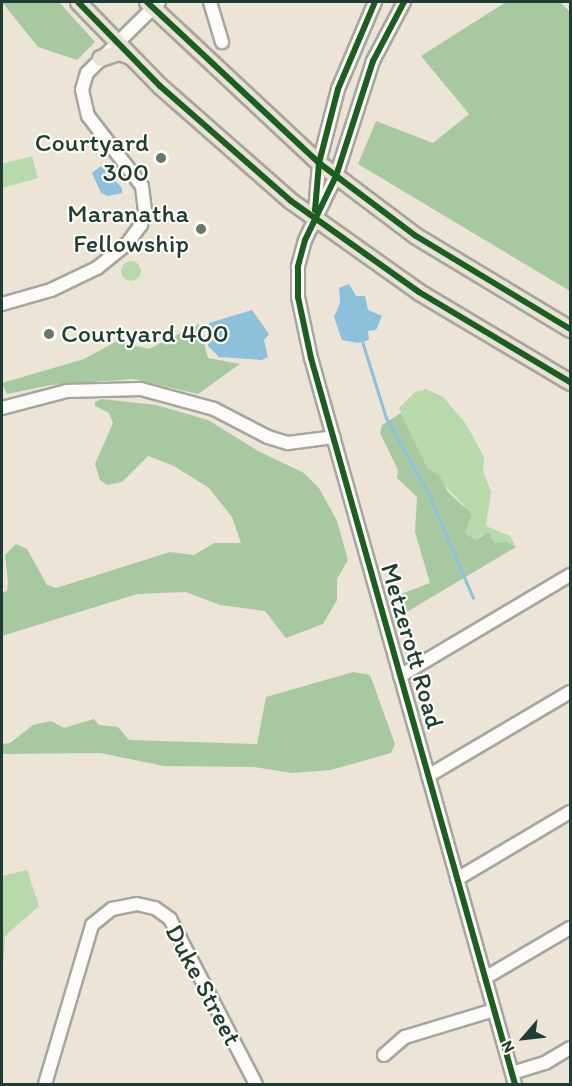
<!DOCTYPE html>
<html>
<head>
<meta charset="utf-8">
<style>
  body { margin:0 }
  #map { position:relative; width:572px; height:1086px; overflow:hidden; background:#ebe4d7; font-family:Itim,sans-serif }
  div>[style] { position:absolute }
  .green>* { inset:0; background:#b7d9ac }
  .round { border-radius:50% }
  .forest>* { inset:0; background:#a8c8a1 }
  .water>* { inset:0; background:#8cc0db }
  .stream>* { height:3px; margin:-1.5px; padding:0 1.5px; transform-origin:1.5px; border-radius:1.5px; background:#8cc0db }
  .roads { filter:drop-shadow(2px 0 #a6a69e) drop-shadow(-2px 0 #a6a69e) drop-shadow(0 2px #a6a69e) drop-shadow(0 -2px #a6a69e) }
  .minor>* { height:12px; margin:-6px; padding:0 6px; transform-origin:6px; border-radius:6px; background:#fcfbf9 }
  .major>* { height:15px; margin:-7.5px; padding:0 7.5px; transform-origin:7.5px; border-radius:7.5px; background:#e9e2d5 }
  .cycleway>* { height:6px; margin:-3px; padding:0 3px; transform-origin:3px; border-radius:3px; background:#1b5e20 }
  .dots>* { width:16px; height:16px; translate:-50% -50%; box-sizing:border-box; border:3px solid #fdfcf7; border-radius:50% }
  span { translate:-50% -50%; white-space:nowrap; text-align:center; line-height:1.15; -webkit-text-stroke:4.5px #fdfcf7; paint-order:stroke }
  .poi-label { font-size:26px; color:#1f3d34 }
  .right { translate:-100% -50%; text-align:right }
  .left { translate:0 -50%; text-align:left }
  .street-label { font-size:26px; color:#1f3d34 }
  .frame { position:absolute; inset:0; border:3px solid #1f3d34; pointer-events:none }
  .north { position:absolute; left:494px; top:1008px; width:60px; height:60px; -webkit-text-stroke:4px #fdfcf7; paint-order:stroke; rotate:242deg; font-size:16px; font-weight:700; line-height:24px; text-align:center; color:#1f3d34 }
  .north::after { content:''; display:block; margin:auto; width:21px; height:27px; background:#1f3d34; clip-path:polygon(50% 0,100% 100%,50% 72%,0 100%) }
</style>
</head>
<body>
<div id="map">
  <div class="green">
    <div style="clip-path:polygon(32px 156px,38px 178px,2px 188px,2px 164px)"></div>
    <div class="round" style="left:121px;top:261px;width:20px;height:20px"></div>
    <div style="clip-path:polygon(426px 389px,443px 397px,466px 424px,484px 457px,483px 471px,491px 492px,486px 526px,510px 536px,516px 547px,507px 542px,494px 543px,482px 535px,476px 540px,465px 533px,470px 519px,464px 505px,428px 469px,399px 408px,415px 392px)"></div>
    <div style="clip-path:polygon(27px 870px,39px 906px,5px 936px,2px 980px,2px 876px)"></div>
  </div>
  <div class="forest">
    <div style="clip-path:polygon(2px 2px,59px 2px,95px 42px,77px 60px,38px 47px)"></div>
    <div style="clip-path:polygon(506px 2px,560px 2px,570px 12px,570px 291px,358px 164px,376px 121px,433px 143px,469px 114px,421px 56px)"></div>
    <div style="clip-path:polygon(199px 324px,208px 358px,240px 364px,198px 394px,133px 379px,51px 385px,7px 394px,2px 383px,84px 359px,117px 341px,149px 349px)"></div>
    <div style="clip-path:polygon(102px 399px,156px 405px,208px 420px,258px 451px,304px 473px,319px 488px,337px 521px,348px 560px,337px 579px,337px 600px,323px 624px,286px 638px,265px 611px,220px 605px,186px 592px,137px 594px,2px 636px,2px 593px,7px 591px,8px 582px,5px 555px,16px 544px,27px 549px,47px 585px,56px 588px,170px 552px,194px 555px,214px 543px,241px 543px,232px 517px,209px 488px,174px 466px,148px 456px,122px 482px,107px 485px,100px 480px,95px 464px,113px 423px,109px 413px,95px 406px,95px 402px)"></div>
    <div style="clip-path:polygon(401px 413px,428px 469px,439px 475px,448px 492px,472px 514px,465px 533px,476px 540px,489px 532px,494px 543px,507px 542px,516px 547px,405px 613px,401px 611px,401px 594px,430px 583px,415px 532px,417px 497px,397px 478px,398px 470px,380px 433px,382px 425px)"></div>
    <div style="clip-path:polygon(353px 672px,370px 675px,395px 744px,391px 753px,331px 770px,292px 773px,254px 767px,164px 766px,100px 753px,2px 754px,2px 744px,10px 743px,33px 725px,51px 721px,64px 728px,94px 719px,99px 725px,118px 727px,129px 740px,257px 744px,266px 697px)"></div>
  </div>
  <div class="water">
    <div style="clip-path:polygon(101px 166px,122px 188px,122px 193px,108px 196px,101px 193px,92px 173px)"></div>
    <div style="clip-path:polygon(349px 284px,356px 296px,365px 296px,368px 310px,382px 316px,376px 330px,368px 331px,369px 340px,358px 343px,342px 340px,334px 317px,340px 303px,339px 288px)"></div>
    <div style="clip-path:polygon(252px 310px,269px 334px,264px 340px,268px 357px,262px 360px,219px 357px,208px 346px,209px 323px)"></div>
  </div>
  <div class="stream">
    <div style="left:362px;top:341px;width:81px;rotate:72.7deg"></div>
    <div style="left:386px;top:418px;width:84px;rotate:60.7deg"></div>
    <div style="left:427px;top:491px;width:116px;rotate:66.7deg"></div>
  </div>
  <div class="roads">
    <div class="minor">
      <div style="left:210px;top:2px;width:42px;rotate:73.3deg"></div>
      <div style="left:404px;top:2px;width:67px;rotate:117.7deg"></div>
      <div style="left:373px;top:61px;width:121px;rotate:107.8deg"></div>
      <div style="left:336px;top:176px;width:71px;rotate:115.8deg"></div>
      <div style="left:305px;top:240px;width:28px;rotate:105deg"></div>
      <div style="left:298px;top:267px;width:30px;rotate:90deg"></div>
      <div style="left:298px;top:297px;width:62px;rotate:78deg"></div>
      <div style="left:311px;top:358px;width:754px;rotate:74.31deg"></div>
      <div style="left:315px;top:212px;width:49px;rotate:-85.3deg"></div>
      <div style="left:319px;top:163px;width:76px;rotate:-75.6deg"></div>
      <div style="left:338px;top:89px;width:95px;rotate:-67deg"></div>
      <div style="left:2px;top:304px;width:51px;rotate:-15.9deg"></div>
      <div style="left:51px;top:290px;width:51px;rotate:-25.6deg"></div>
      <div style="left:97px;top:268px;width:38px;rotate:-39deg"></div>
      <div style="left:127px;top:244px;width:24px;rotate:-54deg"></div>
      <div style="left:141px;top:225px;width:15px;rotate:-74deg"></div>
      <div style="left:145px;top:211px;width:25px;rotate:-97deg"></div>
      <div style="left:142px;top:186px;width:88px;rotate:-127.6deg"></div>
      <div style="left:88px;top:116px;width:27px;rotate:-103deg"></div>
      <div style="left:82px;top:90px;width:18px;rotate:-74deg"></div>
      <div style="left:87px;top:73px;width:101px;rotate:-44.6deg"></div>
      <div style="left:2px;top:408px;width:67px;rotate:-14.7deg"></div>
      <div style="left:67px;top:391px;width:74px;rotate:-1.5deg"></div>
      <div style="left:141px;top:389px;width:76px;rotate:15.3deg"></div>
      <div style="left:214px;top:409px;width:61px;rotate:27.4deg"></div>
      <div style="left:268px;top:437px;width:21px;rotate:17deg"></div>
      <div style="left:288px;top:443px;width:46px;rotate:-7.4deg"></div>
      <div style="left:400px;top:676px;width:198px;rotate:-30.7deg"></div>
      <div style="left:428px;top:776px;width:165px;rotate:-30.6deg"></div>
      <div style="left:457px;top:879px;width:131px;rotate:-30.7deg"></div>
      <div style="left:485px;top:978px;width:99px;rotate:-30.5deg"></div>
      <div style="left:384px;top:1055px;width:28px;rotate:-41deg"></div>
      <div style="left:405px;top:1037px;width:93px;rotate:-16.9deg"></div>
      <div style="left:512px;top:1073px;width:34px;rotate:-17deg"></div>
      <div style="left:545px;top:1063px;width:29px;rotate:-31deg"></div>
      <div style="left:45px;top:1084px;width:166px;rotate:-73.5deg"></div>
      <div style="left:92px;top:925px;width:26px;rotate:-39deg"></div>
      <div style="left:112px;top:909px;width:25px;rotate:-11deg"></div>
      <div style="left:137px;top:904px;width:18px;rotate:13deg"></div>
      <div style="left:155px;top:908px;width:19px;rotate:36deg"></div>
      <div style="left:170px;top:919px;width:186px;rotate:62.5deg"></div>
    </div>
    <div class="major">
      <div style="left:78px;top:2px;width:117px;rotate:45.7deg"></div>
      <div style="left:160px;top:86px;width:174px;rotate:41.3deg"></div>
      <div style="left:291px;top:201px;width:157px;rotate:35.4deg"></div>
      <div style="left:419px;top:292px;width:176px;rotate:30.8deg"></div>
      <div style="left:147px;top:2px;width:236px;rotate:43.1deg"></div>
      <div style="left:319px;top:163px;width:121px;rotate:37deg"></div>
      <div style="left:416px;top:236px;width:180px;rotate:31.1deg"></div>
      <div style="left:100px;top:58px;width:20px;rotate:-18deg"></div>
      <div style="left:119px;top:52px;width:12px;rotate:20deg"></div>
    </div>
  </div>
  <div class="cycleway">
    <div style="left:78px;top:2px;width:117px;rotate:45.7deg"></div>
    <div style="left:160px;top:86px;width:174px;rotate:41.3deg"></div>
    <div style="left:291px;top:201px;width:157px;rotate:35.4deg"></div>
    <div style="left:419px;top:292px;width:176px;rotate:30.8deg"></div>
    <div style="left:147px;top:2px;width:236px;rotate:43.1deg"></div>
    <div style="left:319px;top:163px;width:121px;rotate:37deg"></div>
    <div style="left:416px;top:236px;width:180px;rotate:31.1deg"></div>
    <div style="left:404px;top:2px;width:67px;rotate:117.7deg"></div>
    <div style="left:373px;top:61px;width:121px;rotate:107.8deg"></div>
    <div style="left:336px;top:176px;width:71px;rotate:115.8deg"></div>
    <div style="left:305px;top:240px;width:28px;rotate:105deg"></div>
    <div style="left:298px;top:267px;width:30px;rotate:90deg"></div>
    <div style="left:298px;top:297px;width:62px;rotate:78deg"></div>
    <div style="left:311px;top:358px;width:754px;rotate:74.31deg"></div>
    <div style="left:315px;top:210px;width:47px;rotate:-85.1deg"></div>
    <div style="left:319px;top:163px;width:76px;rotate:-75.6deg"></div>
    <div style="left:338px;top:89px;width:95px;rotate:-67deg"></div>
  </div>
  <div class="dots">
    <div style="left:161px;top:158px;background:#66776d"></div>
    <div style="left:201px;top:229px;background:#66776d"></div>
    <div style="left:49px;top:334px;background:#66776d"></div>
  </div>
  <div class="poi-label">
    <span class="right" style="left:149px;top:158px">Courtyard<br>300</span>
    <span class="right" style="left:189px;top:229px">Maranatha<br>Fellowship</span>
    <span class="left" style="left:61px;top:334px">Courtyard 400</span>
  </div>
  <div class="street-label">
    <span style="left:412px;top:646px;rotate:74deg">Metzerott Road</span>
    <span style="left:203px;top:985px;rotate:62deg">Duke Street</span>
  </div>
  <div class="frame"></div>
  <div class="north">N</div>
</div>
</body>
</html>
